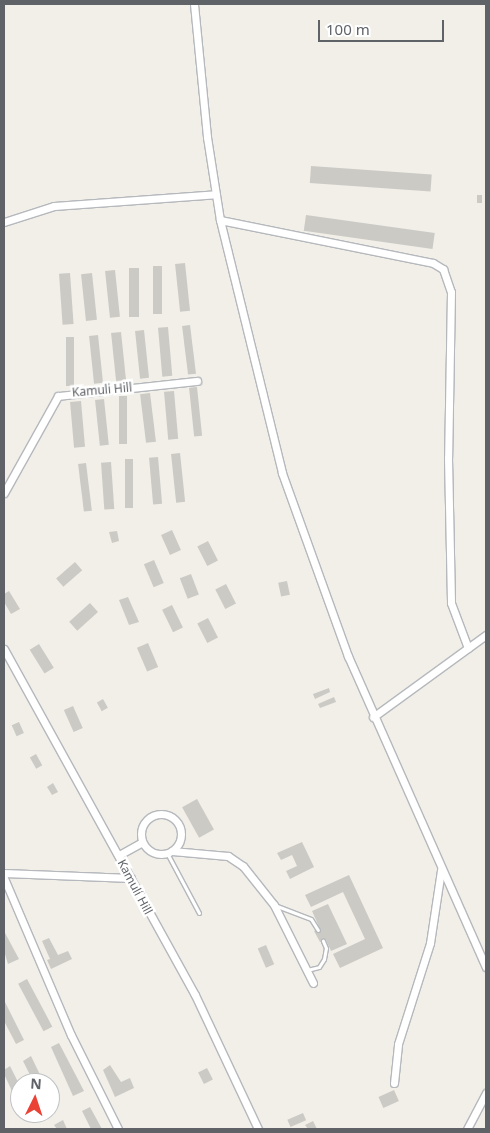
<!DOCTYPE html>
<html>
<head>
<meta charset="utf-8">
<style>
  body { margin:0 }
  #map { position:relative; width:490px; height:1133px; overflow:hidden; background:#f1efe8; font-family:"Noto Sans",sans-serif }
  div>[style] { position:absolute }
  .building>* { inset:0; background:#cccac5; transform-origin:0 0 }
  .roads { filter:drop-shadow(1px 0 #b5b8bc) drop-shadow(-1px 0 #b5b8bc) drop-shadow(0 1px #b5b8bc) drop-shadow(0 -1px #b5b8bc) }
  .lane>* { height:3px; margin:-1.5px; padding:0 1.5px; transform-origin:1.5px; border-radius:1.5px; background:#fff }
  .street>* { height:7px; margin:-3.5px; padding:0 3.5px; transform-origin:3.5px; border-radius:3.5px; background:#fff }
  .street>.ring { margin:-3.5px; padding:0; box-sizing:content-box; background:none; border:7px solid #fff; border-radius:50% }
  span { translate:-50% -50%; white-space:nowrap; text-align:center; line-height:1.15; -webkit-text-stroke:5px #fff; paint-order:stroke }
  .street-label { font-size:12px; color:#5f6368 }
  .frame { position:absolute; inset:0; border:5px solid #5f6368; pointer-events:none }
  .north { position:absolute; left:10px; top:1073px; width:50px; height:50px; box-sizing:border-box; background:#fff; border:1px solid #bfc1c3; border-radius:50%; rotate:4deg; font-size:14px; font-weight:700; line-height:20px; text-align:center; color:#5f6368 }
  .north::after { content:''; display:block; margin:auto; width:18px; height:22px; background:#ea4335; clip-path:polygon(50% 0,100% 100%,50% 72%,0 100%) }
  .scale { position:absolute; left:318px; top:20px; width:126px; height:22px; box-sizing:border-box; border:2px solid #5f6368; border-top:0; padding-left:6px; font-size:15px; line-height:18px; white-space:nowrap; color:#5f6368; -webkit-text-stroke:4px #fff; paint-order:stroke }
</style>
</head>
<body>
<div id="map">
  <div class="building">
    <div style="left:311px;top:166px;width:121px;height:17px;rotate:4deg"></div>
    <div style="left:477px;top:195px;width:5px;height:8px"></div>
    <div style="left:306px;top:215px;width:130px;height:16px;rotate:8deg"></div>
    <div style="left:185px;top:263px;width:48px;height:10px;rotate:84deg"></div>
    <div style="left:153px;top:266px;width:9px;height:48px"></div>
    <div style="left:129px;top:268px;width:10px;height:49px"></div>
    <div style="left:115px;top:270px;width:47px;height:10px;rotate:84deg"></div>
    <div style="left:70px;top:273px;width:51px;height:11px;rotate:86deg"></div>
    <div style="left:92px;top:273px;width:47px;height:11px;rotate:84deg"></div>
    <div style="left:190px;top:325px;width:49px;height:8px;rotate:83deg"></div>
    <div style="left:168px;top:327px;width:49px;height:10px;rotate:85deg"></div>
    <div style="left:144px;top:330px;width:48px;height:9px;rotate:84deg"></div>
    <div style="left:121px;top:332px;width:49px;height:10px;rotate:84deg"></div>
    <div style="left:98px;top:335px;width:48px;height:9px;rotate:84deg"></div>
    <div style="left:66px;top:337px;width:8px;height:49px"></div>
    <div style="left:197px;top:387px;width:49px;height:8px;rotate:84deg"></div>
    <div style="left:174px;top:391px;width:48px;height:10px;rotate:85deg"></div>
    <div style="left:150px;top:393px;width:49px;height:10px;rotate:83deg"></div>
    <div style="left:119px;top:396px;width:8px;height:48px"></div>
    <div style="left:104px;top:399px;width:46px;height:9px;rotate:84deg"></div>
    <div style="left:81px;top:401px;width:46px;height:11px;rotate:85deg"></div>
    <div style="left:180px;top:453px;width:49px;height:9px;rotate:84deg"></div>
    <div style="left:158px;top:457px;width:47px;height:9px;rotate:85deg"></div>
    <div style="left:125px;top:459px;width:8px;height:49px"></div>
    <div style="left:111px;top:462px;width:47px;height:10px;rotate:86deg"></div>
    <div style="left:86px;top:463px;width:48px;height:8px;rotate:83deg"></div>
    <div style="left:172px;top:530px;width:22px;height:12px;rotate:66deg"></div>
    <div style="clip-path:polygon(117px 531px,119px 541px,112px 543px,109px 532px)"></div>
    <div style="left:208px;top:541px;width:22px;height:12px;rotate:63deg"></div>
    <div style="left:154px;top:560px;width:25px;height:11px;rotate:67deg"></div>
    <div style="left:75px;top:562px;width:11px;height:25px;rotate:49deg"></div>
    <div style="left:191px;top:574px;width:22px;height:12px;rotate:69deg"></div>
    <div style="left:287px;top:581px;width:14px;height:9px;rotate:78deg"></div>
    <div style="left:226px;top:584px;width:22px;height:12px;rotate:63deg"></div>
    <div style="clip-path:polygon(9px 591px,20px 609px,11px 614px,4px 602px,4px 594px)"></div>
    <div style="clip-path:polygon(128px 597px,139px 622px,129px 625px,119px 600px)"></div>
    <div style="left:90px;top:603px;width:12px;height:28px;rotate:48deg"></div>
    <div style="left:172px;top:605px;width:25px;height:11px;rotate:64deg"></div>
    <div style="left:208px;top:618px;width:22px;height:12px;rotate:63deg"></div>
    <div style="left:148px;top:643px;width:26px;height:12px;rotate:67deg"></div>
    <div style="left:39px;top:644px;width:28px;height:11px;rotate:58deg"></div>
    <div style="clip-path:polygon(329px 688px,330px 692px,315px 699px,313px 694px)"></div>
    <div style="clip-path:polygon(334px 697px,336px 702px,320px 708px,318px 704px)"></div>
    <div style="left:103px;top:699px;width:10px;height:7px;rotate:61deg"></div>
    <div style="left:73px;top:706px;width:24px;height:10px;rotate:66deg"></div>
    <div style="left:19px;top:722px;width:12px;height:8px;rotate:66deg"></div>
    <div style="left:36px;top:754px;width:13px;height:7px;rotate:61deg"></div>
    <div style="clip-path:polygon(53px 783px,58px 792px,52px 795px,47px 787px)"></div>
    <div style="left:197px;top:799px;width:35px;height:17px;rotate:61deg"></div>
    <div style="clip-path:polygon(302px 842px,314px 867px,290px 879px,286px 871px,297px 866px,292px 855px,281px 860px,277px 853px)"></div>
    <div style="clip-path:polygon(349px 875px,383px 948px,340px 968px,333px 954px,365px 939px,343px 892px,311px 907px,305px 895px)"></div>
    <div style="clip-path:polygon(328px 904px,347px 944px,331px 951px,326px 940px,320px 942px,314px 931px,320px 929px,312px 911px)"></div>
    <div style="clip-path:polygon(4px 931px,19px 959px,8px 964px,4px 951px)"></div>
    <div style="clip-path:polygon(49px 938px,58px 955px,68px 951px,72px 959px,51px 969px,47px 960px,50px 959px,42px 941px)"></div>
    <div style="left:266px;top:945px;width:21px;height:9px;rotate:67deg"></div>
    <div style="left:27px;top:979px;width:54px;height:10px;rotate:62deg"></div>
    <div style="clip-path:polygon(4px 1000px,24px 1040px,16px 1044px,4px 1021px)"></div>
    <div style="clip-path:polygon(59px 1043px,84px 1091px,73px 1096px,51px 1047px)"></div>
    <div style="clip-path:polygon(31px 1056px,44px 1083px,34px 1083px,23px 1061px)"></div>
    <div style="clip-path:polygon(110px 1065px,121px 1082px,130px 1078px,134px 1088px,115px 1097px,103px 1070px)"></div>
    <div style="clip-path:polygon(10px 1066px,20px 1086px,20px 1108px,4px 1074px,4px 1070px)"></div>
    <div style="left:207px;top:1068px;width:13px;height:10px;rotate:63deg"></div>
    <div style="left:394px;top:1090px;width:12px;height:17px;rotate:66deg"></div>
    <div style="clip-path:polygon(50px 1094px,56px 1104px,50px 1107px)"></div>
    <div style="clip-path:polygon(90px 1107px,102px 1129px,91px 1129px,82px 1111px)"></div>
    <div style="left:303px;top:1113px;width:8px;height:17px;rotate:67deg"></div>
    <div style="clip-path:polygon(63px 1120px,67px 1129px,57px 1129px,54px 1125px)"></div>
    <div style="clip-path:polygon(313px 1121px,317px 1129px,308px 1129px,305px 1125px)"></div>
  </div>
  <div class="roads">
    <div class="lane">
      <div style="left:167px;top:853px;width:68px;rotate:61.9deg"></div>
      <div style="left:277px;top:906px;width:36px;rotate:21deg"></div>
      <div style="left:311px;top:919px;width:13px;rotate:58deg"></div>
      <div style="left:307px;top:970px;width:12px;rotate:-14deg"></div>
      <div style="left:319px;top:967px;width:9px;rotate:-58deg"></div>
      <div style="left:324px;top:959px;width:11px;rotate:-80deg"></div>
      <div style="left:326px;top:948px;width:8px;rotate:-113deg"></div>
    </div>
    <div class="street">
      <div style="left:194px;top:4px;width:134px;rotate:84.4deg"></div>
      <div style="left:207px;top:137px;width:84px;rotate:81.1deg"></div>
      <div style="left:220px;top:220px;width:260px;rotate:76.2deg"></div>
      <div style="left:282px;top:473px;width:195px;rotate:70.2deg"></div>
      <div style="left:348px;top:656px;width:340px;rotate:66.1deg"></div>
      <div style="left:220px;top:220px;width:217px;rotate:11.4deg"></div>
      <div style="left:433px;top:263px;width:12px;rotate:31deg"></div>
      <div style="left:443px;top:269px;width:24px;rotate:71deg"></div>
      <div style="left:451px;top:292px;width:166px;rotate:91deg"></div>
      <div style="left:448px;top:458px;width:145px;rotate:88.8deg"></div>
      <div style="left:451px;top:603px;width:48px;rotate:69.3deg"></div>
      <div style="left:4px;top:222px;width:52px;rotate:-17.7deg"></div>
      <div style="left:54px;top:206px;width:162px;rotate:-4.2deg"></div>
      <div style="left:4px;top:493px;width:111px;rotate:-60.9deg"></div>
      <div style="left:58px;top:396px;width:140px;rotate:-6.2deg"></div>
      <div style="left:4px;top:649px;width:395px;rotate:61.1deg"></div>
      <div style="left:195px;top:995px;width:148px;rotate:64.8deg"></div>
      <div style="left:373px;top:717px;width:140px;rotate:-36deg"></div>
      <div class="ring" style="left:141px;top:814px;width:33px;height:33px"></div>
      <div style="left:172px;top:851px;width:56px;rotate:5.1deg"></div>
      <div style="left:228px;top:856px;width:18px;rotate:34deg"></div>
      <div style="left:243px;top:866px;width:50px;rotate:51.5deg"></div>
      <div style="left:274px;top:905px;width:87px;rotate:63.4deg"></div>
      <div style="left:119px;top:855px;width:26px;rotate:-29deg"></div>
      <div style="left:4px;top:873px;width:127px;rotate:2.3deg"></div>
      <div style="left:4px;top:878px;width:171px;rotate:66.9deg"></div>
      <div style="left:71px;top:1035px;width:105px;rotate:63.4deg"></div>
      <div style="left:394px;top:1083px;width:39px;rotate:-84deg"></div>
      <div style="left:398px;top:1044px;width:106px;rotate:-72.4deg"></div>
      <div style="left:430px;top:943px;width:74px;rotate:-81.4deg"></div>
      <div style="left:467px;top:1129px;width:41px;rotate:-62.2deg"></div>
    </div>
  </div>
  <div class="street-label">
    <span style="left:102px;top:390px;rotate:-5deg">Kamuli Hill</span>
    <span style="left:135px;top:887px;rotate:62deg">Kamuli Hill</span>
  </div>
  <div class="frame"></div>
  <div class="north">N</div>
  <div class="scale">100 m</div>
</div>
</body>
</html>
